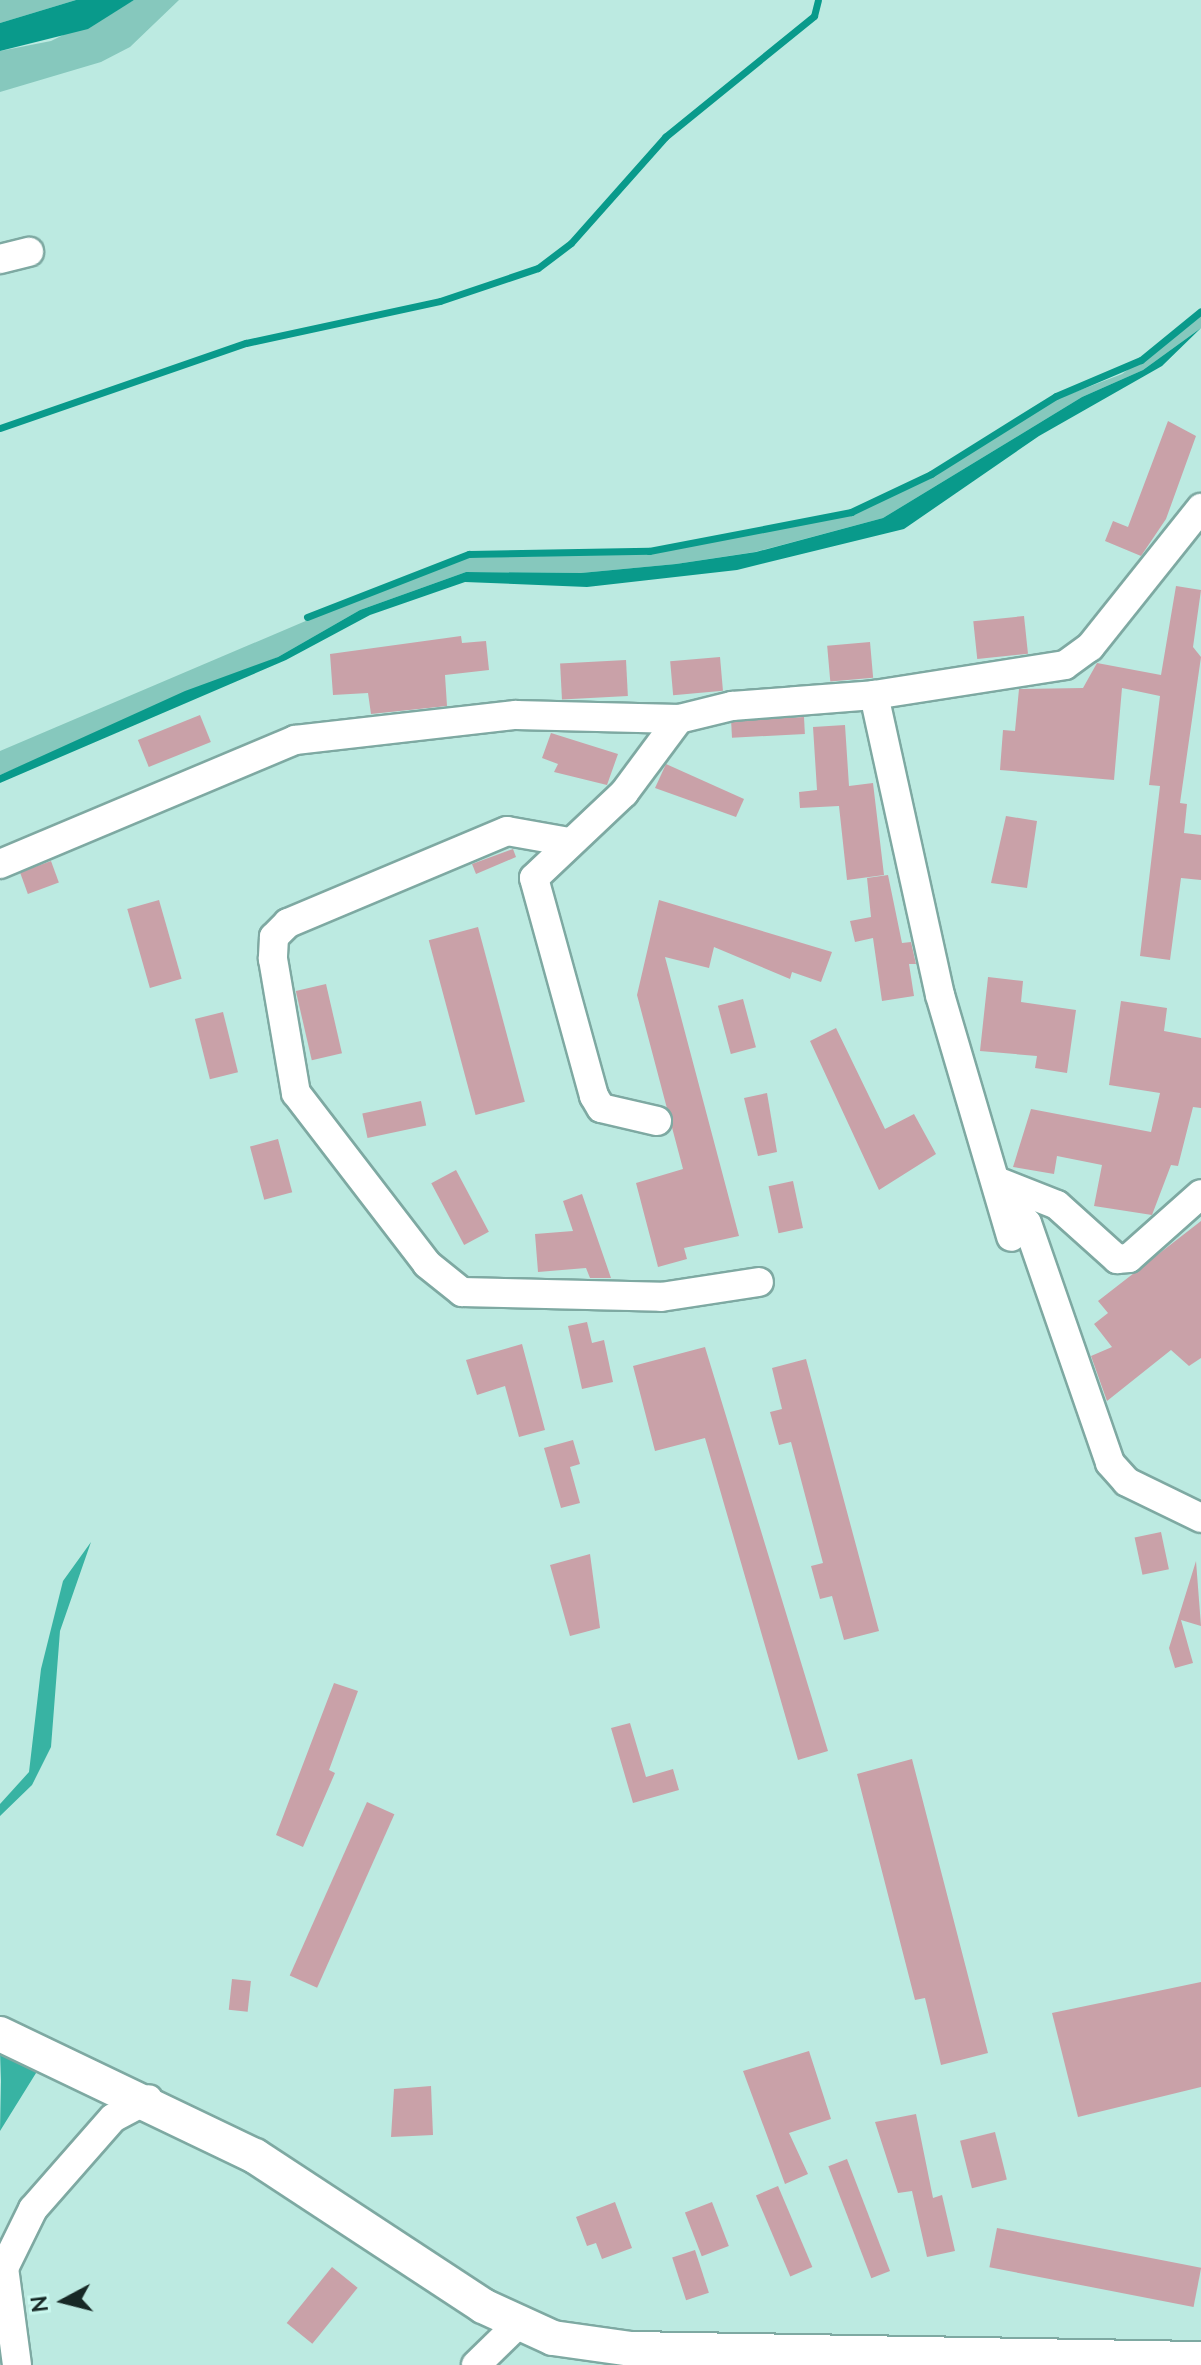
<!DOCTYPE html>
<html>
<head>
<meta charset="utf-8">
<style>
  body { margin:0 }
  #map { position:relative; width:1201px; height:2365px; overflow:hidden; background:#bceae1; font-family:"Nunito Sans",sans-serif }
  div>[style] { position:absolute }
  .green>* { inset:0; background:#86c8bd }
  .forest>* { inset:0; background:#38b3a3 }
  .water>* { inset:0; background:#099a8b }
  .stream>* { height:7px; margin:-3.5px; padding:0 3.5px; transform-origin:3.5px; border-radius:3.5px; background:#099a8b }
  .building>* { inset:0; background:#c9a1a8; transform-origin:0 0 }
  .roads { filter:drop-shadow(2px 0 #7ea9a2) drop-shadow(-2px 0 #7ea9a2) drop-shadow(0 2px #7ea9a2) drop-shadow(0 -2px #7ea9a2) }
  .minor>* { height:28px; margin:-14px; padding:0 14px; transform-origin:14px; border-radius:14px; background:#fff }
  .tertiary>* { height:34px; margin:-17px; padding:0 17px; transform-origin:17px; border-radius:17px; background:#fff }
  span { translate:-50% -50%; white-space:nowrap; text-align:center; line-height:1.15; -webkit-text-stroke:7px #c9f7ee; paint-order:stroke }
  .north { position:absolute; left:24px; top:2261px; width:80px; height:80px; -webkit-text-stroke:6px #c9f7ee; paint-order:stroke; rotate:263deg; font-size:22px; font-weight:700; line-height:32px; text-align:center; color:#172825 }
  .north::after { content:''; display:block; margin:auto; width:28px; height:36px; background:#172825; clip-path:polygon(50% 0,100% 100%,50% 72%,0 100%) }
</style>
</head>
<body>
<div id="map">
  <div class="green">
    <div style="clip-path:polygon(0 0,76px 0,0 23px)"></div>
    <div style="clip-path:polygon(134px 0,179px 0,130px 47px,101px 62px,0 92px,0 51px,51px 41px)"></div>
    <div style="clip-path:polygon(1201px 315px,1201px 328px,1143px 370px,1082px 397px,883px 518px,755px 552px,676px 564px,581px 573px,466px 572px,360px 610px,278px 657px,0 775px,0 751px,430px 568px,468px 558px,650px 553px,851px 515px,933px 476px,1057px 399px,1122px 374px)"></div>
  </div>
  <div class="forest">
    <div style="clip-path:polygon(91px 1542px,60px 1631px,51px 1747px,32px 1785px,0 1816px,0 1804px,29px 1772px,41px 1669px,63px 1581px)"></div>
    <div style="clip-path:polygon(0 2051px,41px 2065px,0 2131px,1px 2081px)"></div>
  </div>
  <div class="water">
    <div style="clip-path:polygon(76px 0,134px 0,88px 29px,0 51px,0 23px)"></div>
    <div style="clip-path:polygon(1201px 328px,1162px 366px,1039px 436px,904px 529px,737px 570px,587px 587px,465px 582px,370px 615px,286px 660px,0 783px,0 775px,185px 691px,278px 657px,360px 610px,466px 572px,581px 573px,676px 564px,756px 552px,883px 518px,1082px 397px,1143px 370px)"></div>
  </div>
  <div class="stream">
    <div style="left:0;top:428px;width:260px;rotate:-19.1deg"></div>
    <div style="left:246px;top:343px;width:198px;rotate:-12.2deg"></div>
    <div style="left:440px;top:301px;width:103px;rotate:-18.6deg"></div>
    <div style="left:538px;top:268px;width:41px;rotate:-37.1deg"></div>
    <div style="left:571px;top:243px;width:142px;rotate:-48.4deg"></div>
    <div style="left:665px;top:137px;width:192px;rotate:-39.1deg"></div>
    <div style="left:814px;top:16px;width:16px;rotate:-76deg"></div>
    <div style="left:307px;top:617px;width:174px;rotate:-21.3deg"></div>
    <div style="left:469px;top:554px;width:180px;rotate:-1deg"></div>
    <div style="left:649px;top:551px;width:206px;rotate:-10.9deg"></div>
    <div style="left:851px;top:512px;width:89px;rotate:-25.4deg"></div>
    <div style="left:931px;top:474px;width:147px;rotate:-32deg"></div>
    <div style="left:1056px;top:396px;width:92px;rotate:-23deg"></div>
    <div style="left:1141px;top:360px;width:77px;rotate:-39.2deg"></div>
  </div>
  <div class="building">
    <div style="clip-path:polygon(1168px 421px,1196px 436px,1166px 519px,1141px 556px,1105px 541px,1113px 521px,1128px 527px)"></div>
    <div style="clip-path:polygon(1176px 586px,1201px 590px,1193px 647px,1201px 657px,1180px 803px,1187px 804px,1184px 833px,1201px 835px,1201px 880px,1181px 878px,1170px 960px,1140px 956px,1160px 786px,1149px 785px,1160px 696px,1122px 688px,1114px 780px,1000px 770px,1003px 730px,1015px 731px,1019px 689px,1083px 688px,1097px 663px,1161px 675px)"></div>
    <div style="left:1024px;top:616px;width:38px;height:51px;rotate:84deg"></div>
    <div style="clip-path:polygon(461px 636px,462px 643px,486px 641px,489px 670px,445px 675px,447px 706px,371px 714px,368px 693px,333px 695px,330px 654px)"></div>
    <div style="left:870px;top:642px;width:36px;height:43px;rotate:85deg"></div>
    <div style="left:720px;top:657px;width:34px;height:50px;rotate:85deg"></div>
    <div style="left:626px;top:660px;width:36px;height:66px;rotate:87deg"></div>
    <div style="left:200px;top:715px;width:29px;height:67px;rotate:68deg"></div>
    <div style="left:804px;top:717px;width:17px;height:73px;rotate:87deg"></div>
    <div style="clip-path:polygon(845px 725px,849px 786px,873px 783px,884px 875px,847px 880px,839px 806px,800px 808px,799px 792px,817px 790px,813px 727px)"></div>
    <div style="clip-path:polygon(551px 733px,618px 754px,607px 785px,554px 772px,558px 764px,542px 758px)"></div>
    <div style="clip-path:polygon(666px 764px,744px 799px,736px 817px,655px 788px)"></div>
    <div style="clip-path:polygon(1006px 816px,1037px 821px,1027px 888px,991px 883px)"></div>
    <div style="clip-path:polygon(513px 849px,516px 857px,476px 874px,472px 864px)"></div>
    <div style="left:51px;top:861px;width:23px;height:33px;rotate:70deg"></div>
    <div style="clip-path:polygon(888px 875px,902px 943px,911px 942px,916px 964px,909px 964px,914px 996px,882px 1001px,873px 938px,855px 942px,850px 921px,871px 917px,867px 878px)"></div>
    <div style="left:159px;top:900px;width:82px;height:33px;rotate:74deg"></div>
    <div style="clip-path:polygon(659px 900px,832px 952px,821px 982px,792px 972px,790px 979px,714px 947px,709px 968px,665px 957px,739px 1236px,684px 1248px,687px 1259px,658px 1267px,636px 1183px,683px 1169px,637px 995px)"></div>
    <div style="left:478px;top:927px;width:181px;height:51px;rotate:75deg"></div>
    <div style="clip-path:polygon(988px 977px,1023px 981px,1021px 1002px,1076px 1010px,1067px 1073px,1035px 1068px,1037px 1056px,980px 1051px)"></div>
    <div style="left:326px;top:984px;width:71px;height:31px;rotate:77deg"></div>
    <div style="left:743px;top:999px;width:50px;height:26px;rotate:75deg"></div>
    <div style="clip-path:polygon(1121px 1001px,1167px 1008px,1164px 1031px,1201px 1038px,1201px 1108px,1193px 1107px,1178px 1166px,1171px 1165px,1152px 1215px,1094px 1206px,1102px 1165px,1057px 1156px,1054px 1174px,1013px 1167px,1031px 1109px,1151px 1132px,1160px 1093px,1109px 1085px)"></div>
    <div style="left:223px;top:1012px;width:62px;height:29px;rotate:76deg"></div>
    <div style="clip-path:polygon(836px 1028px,885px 1129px,914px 1114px,936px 1154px,879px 1190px,810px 1041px)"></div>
    <div style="clip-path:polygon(767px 1093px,777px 1152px,758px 1156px,744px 1098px)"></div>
    <div style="left:421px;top:1101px;width:25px;height:60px;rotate:78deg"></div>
    <div style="left:278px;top:1139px;width:55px;height:29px;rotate:75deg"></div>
    <div style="left:456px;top:1170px;width:70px;height:28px;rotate:62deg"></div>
    <div style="left:793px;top:1181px;width:48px;height:25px;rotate:78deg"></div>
    <div style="clip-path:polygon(582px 1194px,611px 1278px,590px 1278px,586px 1268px,538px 1272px,535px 1234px,573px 1231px,563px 1201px)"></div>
    <div style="clip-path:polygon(1201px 1221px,1201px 1358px,1189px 1366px,1171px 1350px,1107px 1401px,1091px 1356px,1112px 1347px,1094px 1324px,1108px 1313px,1098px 1301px)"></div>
    <div style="clip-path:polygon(587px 1322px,592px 1343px,604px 1340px,613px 1382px,582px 1389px,568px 1326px)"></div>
    <div style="clip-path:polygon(522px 1344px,545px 1430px,519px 1437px,505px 1386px,477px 1395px,466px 1360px)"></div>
    <div style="clip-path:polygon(705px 1347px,828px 1751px,798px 1760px,705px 1438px,655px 1451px,633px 1366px)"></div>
    <div style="clip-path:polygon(806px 1359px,879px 1631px,844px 1640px,832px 1596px,820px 1599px,811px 1566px,823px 1563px,791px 1442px,779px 1445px,770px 1412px,782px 1409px,772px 1368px)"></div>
    <div style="clip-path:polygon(573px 1440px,580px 1464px,570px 1467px,580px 1503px,561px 1508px,544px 1448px)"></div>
    <div style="left:1161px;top:1532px;width:38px;height:27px;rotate:78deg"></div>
    <div style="clip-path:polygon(590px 1554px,600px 1628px,570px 1636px,550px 1565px)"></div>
    <div style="clip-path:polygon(1196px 1561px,1201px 1626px,1181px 1620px,1193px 1663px,1175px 1668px,1169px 1648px)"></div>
    <div style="clip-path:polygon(334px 1683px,358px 1691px,329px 1770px,335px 1773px,303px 1847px,276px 1835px)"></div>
    <div style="clip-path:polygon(630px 1723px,646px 1777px,673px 1769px,679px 1790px,633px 1803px,611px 1728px)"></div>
    <div style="clip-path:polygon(912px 1759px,988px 2053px,941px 2065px,925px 1998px,915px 2000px,857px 1774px)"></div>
    <div style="left:367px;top:1802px;width:30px;height:190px;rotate:24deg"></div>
    <div style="left:232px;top:1979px;width:19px;height:31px;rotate:6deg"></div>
    <div style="clip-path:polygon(1201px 1982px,1201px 2087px,1078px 2117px,1052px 2013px)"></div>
    <div style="clip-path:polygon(809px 2051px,831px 2119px,789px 2133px,808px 2174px,785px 2184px,743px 2071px)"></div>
    <div style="clip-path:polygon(431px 2086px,433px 2135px,391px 2137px,394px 2089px)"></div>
    <div style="clip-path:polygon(916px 2114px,933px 2198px,942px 2195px,955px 2251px,927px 2257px,912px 2191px,898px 2193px,875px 2122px)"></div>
    <div style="left:995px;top:2132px;width:49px;height:36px;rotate:76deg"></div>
    <div style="left:847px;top:2159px;width:120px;height:20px;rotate:69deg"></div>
    <div style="left:778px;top:2186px;width:88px;height:24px;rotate:67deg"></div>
    <div style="clip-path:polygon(615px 2202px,632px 2248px,602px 2259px,596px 2243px,587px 2246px,576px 2217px)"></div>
    <div style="left:712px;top:2202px;width:47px;height:29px;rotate:69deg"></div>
    <div style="left:997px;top:2228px;width:208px;height:40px;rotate:11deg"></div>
    <div style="left:695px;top:2250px;width:45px;height:24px;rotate:72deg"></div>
    <div style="left:332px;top:2267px;width:33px;height:72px;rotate:39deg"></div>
  </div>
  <div class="roads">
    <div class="minor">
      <div style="left:0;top:259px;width:30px;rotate:-14deg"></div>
      <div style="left:874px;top:695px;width:307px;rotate:77.6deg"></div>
      <div style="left:940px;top:995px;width:252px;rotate:73.6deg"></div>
      <div style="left:569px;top:842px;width:63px;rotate:-169.9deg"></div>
      <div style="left:507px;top:831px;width:238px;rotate:157.2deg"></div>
      <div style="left:288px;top:923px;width:20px;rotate:135deg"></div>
      <div style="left:274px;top:937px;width:22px;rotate:93deg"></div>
      <div style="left:273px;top:959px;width:136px;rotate:80.3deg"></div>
      <div style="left:296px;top:1093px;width:215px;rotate:52.5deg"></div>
      <div style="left:427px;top:1264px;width:45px;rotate:38.7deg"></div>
      <div style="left:462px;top:1292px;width:199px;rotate:1.4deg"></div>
      <div style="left:661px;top:1297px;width:99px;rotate:-8.7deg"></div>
      <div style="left:0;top:864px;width:320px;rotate:-22.8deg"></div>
      <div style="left:295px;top:740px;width:222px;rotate:-6.5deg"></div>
      <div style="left:516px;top:715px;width:163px;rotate:1.4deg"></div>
      <div style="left:679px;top:719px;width:55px;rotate:-13.8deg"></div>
      <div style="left:732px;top:706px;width:142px;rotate:-4.4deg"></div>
      <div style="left:874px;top:695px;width:193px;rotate:-8.9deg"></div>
      <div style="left:1065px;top:665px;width:31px;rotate:-36deg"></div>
      <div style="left:1090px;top:647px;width:178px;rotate:-51.4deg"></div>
      <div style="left:657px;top:1121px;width:57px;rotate:-166.9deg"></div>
      <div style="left:601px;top:1108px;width:14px;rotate:-120deg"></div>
      <div style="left:594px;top:1096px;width:226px;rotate:-105.4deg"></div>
      <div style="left:534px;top:878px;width:124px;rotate:-43.4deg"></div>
      <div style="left:624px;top:793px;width:92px;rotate:-53.4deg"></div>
      <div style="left:999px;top:1182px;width:62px;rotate:21.6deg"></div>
      <div style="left:1057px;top:1205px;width:81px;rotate:42deg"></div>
      <div style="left:1117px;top:1259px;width:12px;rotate:-5deg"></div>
      <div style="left:1129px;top:1258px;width:96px;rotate:-41.6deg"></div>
      <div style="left:1004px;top:1193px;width:38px;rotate:53deg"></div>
      <div style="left:1027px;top:1223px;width:254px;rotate:70.9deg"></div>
      <div style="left:1110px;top:1463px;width:25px;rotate:48deg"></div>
      <div style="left:1127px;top:1482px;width:82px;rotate:25.9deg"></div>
      <div style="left:17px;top:2365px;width:98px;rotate:-97.6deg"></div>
      <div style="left:4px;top:2268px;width:66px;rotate:-63.8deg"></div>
      <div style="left:33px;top:2209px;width:121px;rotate:-48.7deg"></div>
      <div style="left:113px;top:2118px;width:40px;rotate:-28deg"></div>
      <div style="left:476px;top:2365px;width:57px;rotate:-44.3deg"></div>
    </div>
    <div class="tertiary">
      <div style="left:0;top:2034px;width:283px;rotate:25.6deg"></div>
      <div style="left:255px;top:2156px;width:273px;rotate:33.3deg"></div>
      <div style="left:483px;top:2306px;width:77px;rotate:24.6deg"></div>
      <div style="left:553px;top:2338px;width:79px;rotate:8deg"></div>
      <div style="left:631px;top:2349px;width:570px;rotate:1.01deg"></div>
    </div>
  </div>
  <div class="north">N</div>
</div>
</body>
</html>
